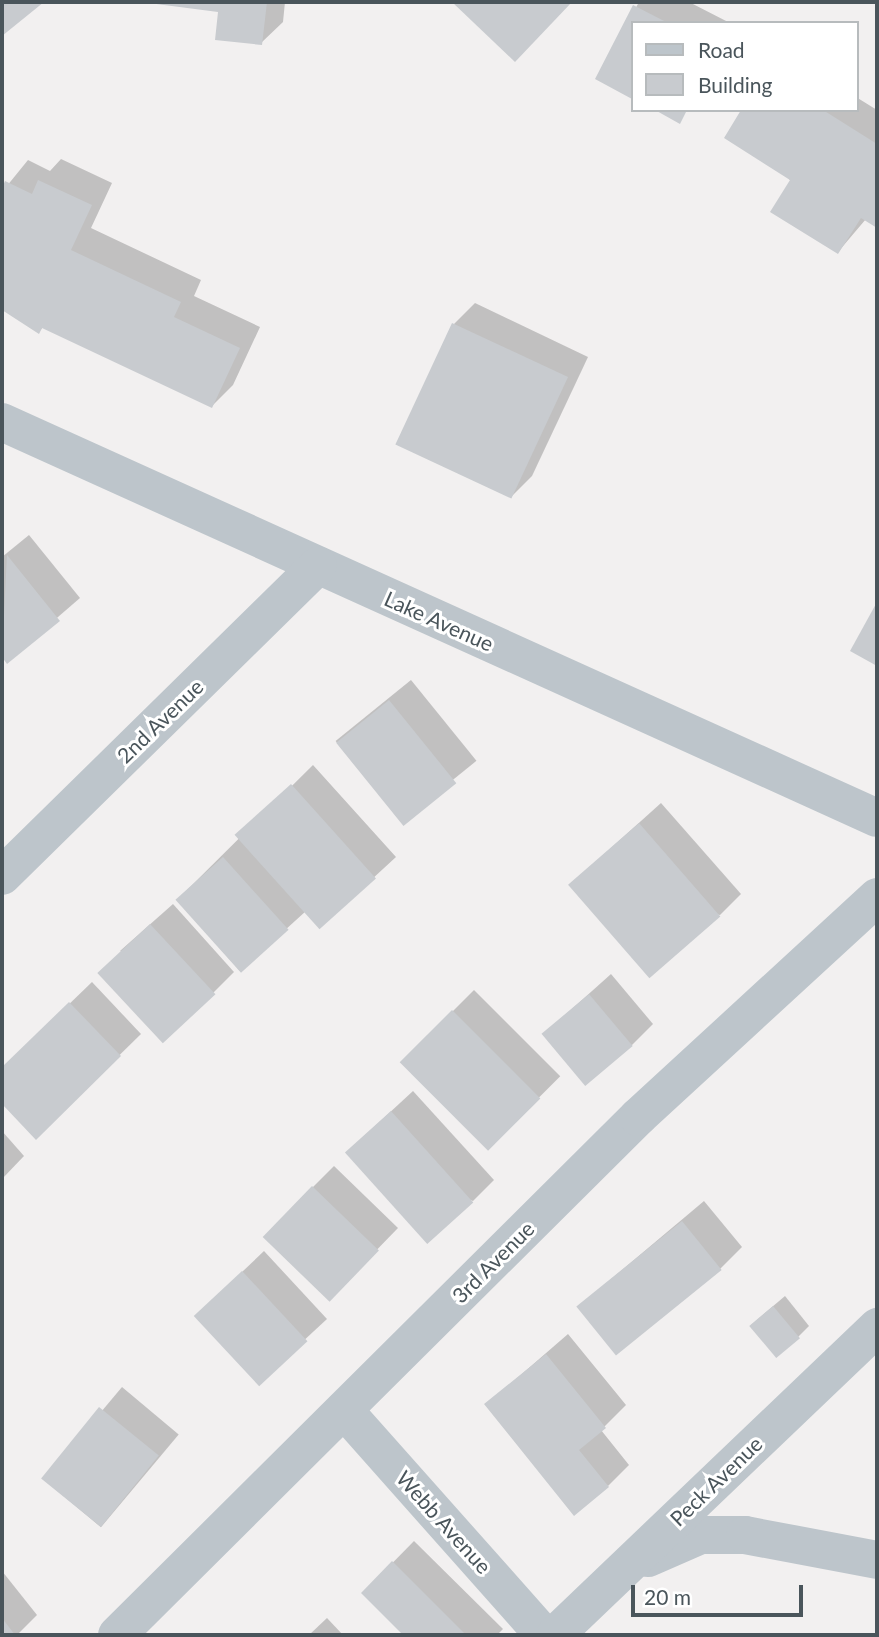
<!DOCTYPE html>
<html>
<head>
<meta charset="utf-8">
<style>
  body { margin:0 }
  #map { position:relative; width:879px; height:1637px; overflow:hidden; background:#f2f0f0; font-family:Lato,sans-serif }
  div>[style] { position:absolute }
  .shadow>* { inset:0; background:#0003; transform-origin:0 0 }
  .building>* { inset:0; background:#c8cbcf; transform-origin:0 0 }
  .street>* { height:38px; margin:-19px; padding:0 19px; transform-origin:19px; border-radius:19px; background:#bdc5cb }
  span { translate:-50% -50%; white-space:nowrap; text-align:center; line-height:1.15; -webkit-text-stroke:6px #fff; paint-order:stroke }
  .street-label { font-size:21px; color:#4a555b }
  .frame { position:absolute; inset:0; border:4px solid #4a555b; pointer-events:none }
  .legend { position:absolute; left:631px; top:21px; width:228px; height:91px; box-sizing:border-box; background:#fff; border:2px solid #b7bbbd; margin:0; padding:9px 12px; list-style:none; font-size:21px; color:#4a555b }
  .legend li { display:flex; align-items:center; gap:14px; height:35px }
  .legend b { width:35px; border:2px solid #b7bbbd }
  .scale { position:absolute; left:631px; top:1585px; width:172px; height:32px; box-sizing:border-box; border:4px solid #4a555b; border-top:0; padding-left:9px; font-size:21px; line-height:24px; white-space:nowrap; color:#4a555b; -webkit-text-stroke:5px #fff; paint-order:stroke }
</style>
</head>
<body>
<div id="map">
  <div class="shadow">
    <div style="clip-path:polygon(140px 2px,285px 2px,283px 22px,261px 43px,220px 10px)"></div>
    <div style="clip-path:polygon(454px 2px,571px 2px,514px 60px)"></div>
    <div style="clip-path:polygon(639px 2px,689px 2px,730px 23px,632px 23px,632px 97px,597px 79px)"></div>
    <div style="clip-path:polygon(856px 97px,877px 110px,877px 226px,866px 219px,838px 252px,743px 110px,856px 110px)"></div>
    <div style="clip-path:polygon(61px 159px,112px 183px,91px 228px,201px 280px,194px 296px,260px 327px,233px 385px,212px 406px,43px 327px,39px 332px,2px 308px,2px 192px,28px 160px,50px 171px)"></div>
    <div style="clip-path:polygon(475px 303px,588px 357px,532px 476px,511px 497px,454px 324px)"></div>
    <div style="clip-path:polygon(29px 535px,80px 598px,7px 661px,2px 654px,2px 557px)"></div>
    <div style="left:411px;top:680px;width:104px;height:97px;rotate:51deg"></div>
    <div style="clip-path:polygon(313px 765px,396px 857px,320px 927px,306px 911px,240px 971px,177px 900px)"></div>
    <div style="clip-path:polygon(661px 803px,741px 894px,720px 915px,570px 885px)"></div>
    <div style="clip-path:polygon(173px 904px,234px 972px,213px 993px,120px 951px)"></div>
    <div style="clip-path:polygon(611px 974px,653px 1024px,632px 1045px,544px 1034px)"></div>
    <div style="clip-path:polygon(92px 982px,141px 1034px,36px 1137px,2px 1102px,2px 1069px)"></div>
    <div style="left:474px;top:990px;width:122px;height:101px;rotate:45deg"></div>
    <div style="clip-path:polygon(413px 1091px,494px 1180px,473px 1201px,347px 1152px)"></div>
    <div style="clip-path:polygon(2px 1131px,24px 1156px,2px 1179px)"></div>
    <div style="clip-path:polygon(334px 1166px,398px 1228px,329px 1299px,313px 1187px)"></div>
    <div style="clip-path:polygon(704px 1201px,742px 1247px,720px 1269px,578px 1307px)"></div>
    <div style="clip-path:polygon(264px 1251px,327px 1319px,259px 1382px,218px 1295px)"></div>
    <div style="clip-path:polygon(785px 1296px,809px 1326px,798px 1337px,751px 1325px)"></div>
    <div style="clip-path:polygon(568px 1334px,626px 1405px,601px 1430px,629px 1465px,608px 1486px,486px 1405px)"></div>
    <div style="left:122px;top:1387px;width:74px;height:121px;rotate:40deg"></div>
    <div style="clip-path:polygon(414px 1541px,503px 1629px,497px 1635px,406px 1635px,363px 1593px)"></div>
    <div style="clip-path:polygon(2px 1571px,37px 1615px,17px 1635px,2px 1635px)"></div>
    <div style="clip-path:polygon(327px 1618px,343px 1635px,309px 1635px)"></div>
  </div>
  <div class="building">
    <div style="clip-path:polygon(2px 2px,44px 2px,2px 36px)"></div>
    <div style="clip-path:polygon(141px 2px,267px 2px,262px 45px,215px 40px,218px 12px)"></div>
    <div style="clip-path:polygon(452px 2px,572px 2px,515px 62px)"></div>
    <div style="clip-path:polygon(633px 5px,668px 23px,632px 23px,632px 99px,595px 79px)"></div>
    <div style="clip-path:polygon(655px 110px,687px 110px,680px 124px)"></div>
    <div style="clip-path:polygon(741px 110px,823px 110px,877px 144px,877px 228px,861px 218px,838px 254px,770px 212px,790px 180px,724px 138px)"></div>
    <div style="clip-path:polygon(38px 180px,92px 205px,71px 250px,181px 302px,174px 317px,240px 348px,212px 408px,42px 328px,39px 334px,2px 310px,2px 188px,5px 181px,32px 194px)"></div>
    <div style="left:452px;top:323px;width:128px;height:134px;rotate:25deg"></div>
    <div style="clip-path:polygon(7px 555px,60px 621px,7px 664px,2px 657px)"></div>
    <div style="clip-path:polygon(877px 602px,877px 666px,850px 651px)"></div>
    <div style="left:389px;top:700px;width:107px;height:68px;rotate:51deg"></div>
    <div style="left:291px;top:784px;width:127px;height:76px;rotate:48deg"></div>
    <div style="left:639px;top:823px;width:124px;height:94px;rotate:49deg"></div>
    <div style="left:223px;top:857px;width:98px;height:64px;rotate:48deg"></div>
    <div style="left:150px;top:924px;width:96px;height:72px;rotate:47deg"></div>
    <div style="left:589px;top:994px;width:68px;height:62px;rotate:50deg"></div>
    <div style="clip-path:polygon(69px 1002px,121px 1056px,36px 1140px,2px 1104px,2px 1067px)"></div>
    <div style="left:452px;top:1010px;width:125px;height:74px;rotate:45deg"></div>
    <div style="left:391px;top:1111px;width:123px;height:62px;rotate:48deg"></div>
    <div style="left:312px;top:1186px;width:93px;height:71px;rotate:44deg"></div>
    <div style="left:682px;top:1221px;width:63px;height:136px;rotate:51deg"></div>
    <div style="left:242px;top:1271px;width:96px;height:66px;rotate:47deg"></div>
    <div style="left:773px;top:1306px;width:42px;height:31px;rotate:50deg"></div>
    <div style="clip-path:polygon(546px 1354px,606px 1428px,579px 1450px,609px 1487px,574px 1516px,484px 1404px)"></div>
    <div style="left:99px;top:1407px;width:77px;height:92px;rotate:39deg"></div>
    <div style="clip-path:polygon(392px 1561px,466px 1635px,403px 1635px,361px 1593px)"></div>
    <div style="clip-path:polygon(2px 1618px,15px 1635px,2px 1635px)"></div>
  </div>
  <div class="street">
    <div style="left:2px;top:422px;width:960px;rotate:24.35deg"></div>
    <div style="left:2px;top:876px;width:443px;rotate:-44.5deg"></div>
    <div style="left:344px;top:1410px;width:301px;rotate:48.4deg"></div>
    <div style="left:648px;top:1558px;width:58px;rotate:-23.5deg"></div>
    <div style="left:701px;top:1535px;width:44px"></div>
    <div style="left:745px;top:1535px;width:134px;rotate:10.7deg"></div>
    <div style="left:117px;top:1635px;width:735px;rotate:-44.83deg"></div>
    <div style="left:638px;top:1117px;width:325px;rotate:-42.6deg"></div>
    <div style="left:555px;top:1635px;width:446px;rotate:-43.7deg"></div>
  </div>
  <div class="street-label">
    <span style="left:439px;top:621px;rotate:24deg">Lake Avenue</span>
    <span style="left:160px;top:721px;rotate:-44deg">2nd Avenue</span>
    <span style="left:493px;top:1262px;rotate:-45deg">3rd Avenue</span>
    <span style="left:716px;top:1481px;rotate:-44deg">Peck Avenue</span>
    <span style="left:444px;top:1522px;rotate:48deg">Webb Avenue</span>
  </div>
  <div class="frame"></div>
  <ul class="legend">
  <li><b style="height:9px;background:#bdc5cb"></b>Road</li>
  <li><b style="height:19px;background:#c8cbcf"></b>Building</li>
  </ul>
  <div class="scale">20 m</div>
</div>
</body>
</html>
